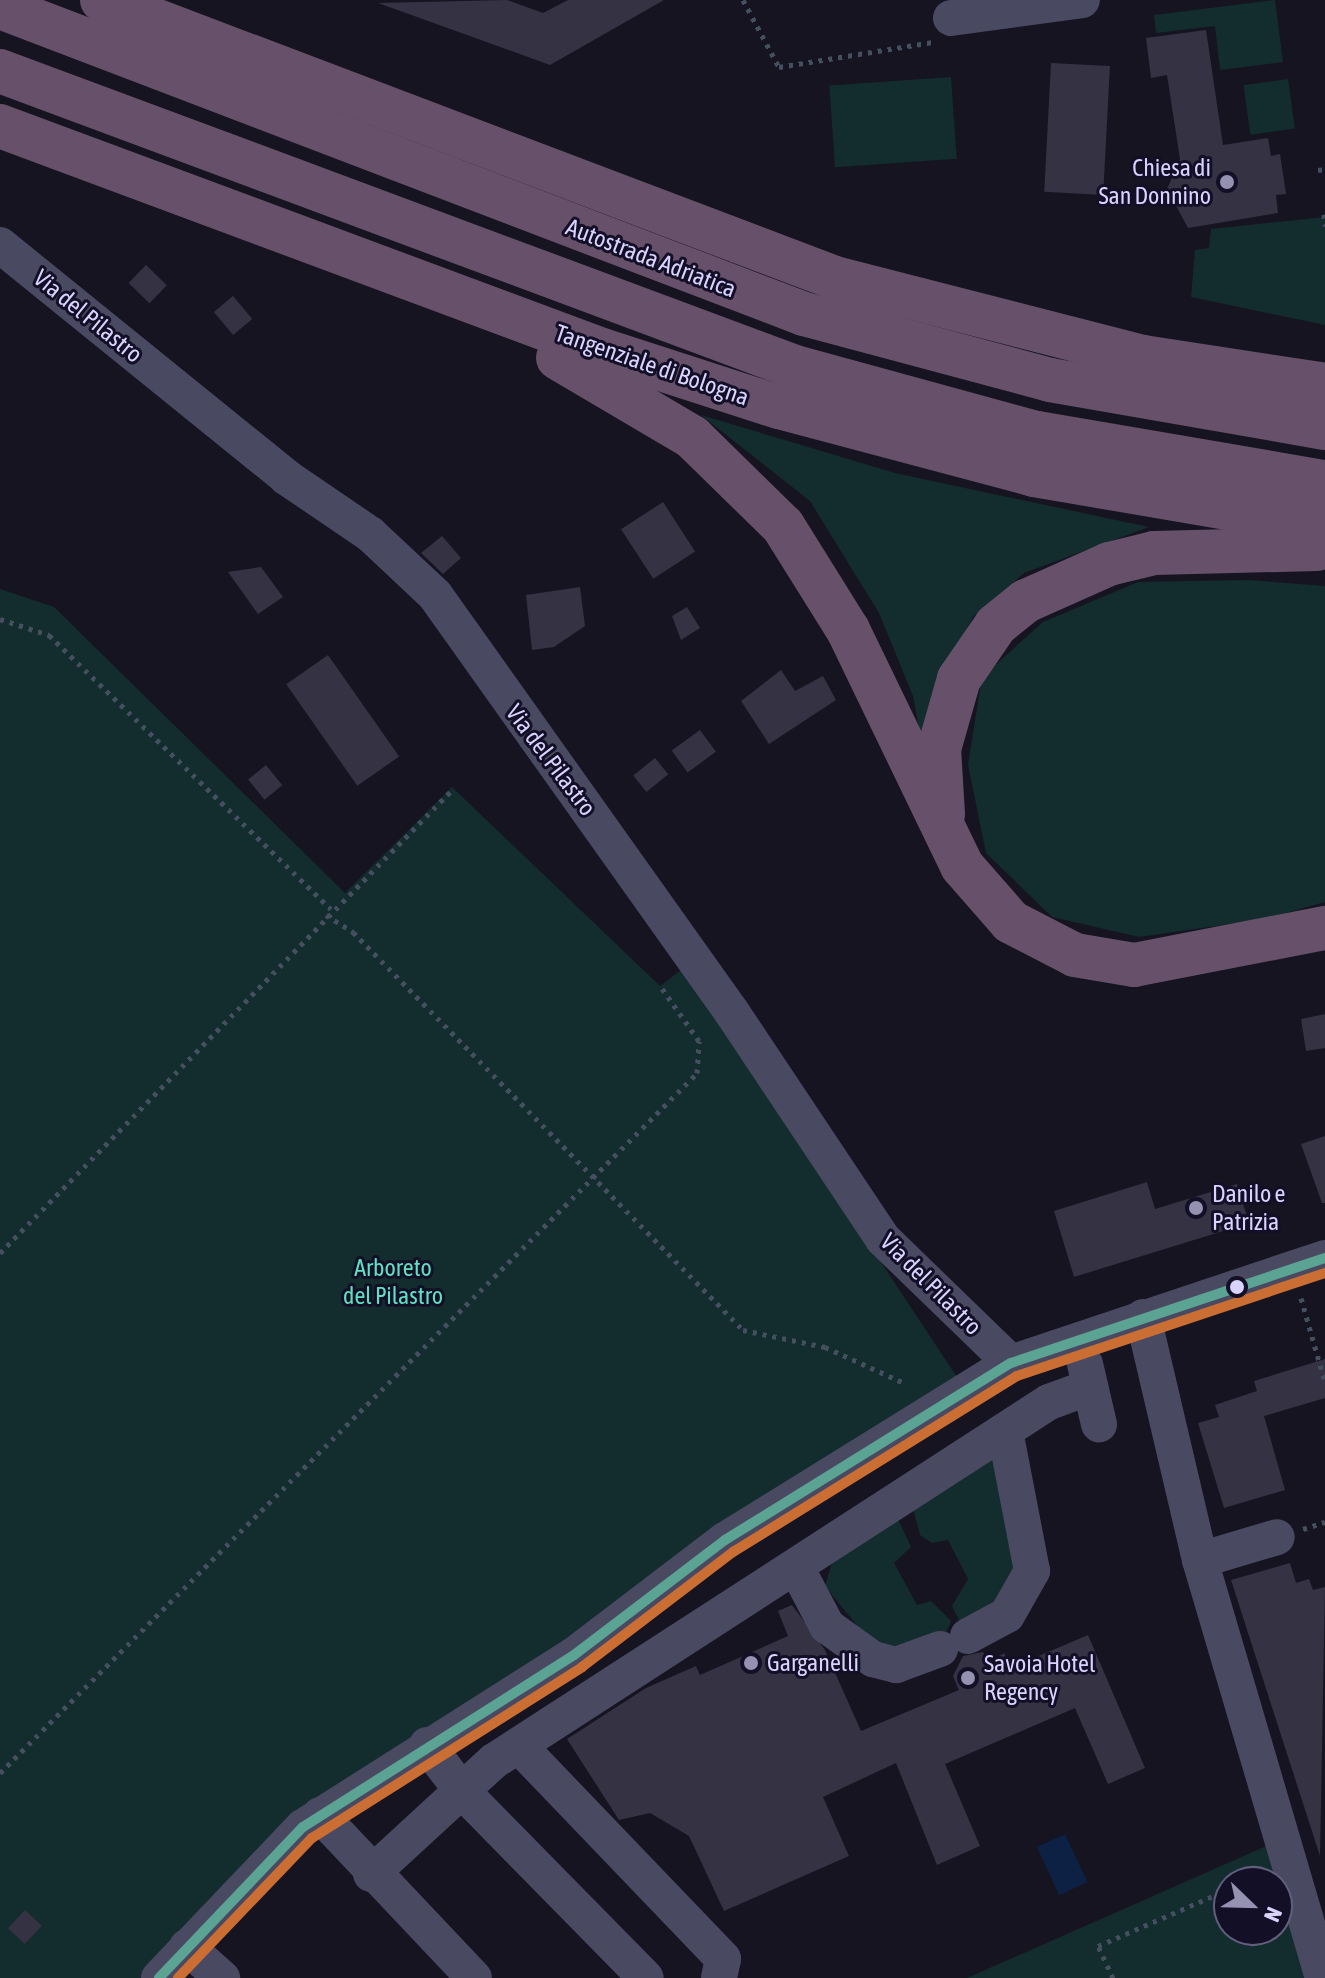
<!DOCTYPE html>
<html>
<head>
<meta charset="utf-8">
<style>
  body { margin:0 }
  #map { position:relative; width:1325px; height:1978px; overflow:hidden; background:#161421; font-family:"Asap Condensed",sans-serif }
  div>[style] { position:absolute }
  .green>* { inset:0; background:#132c2d; transform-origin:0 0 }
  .water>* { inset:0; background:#0d2144; transform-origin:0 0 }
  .building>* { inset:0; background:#343243; transform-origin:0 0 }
  .path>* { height:5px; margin-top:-2.5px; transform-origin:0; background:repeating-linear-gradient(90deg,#44505f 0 4px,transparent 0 10px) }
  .minor>* { height:36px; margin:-18px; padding:0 18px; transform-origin:18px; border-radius:18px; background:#4a4962 }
  .highway>* { height:44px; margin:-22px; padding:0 22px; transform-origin:22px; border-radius:22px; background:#67516a }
  .bus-1>* { height:10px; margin:-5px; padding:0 5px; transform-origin:5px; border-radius:5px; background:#5ba494 }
  .bus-2>* { height:10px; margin:-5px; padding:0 5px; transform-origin:5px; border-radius:5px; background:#cb6e33 }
  .dots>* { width:22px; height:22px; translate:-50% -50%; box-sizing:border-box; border:4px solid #130f26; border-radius:50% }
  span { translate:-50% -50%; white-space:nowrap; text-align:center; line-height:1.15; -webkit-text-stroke:6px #130f26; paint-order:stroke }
  .poi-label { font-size:24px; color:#d9d4ff }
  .right { translate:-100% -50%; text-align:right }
  .left { translate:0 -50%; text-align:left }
  .street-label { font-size:24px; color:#d9d4ff }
  .park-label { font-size:24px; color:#5fe0c0 }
  .north { position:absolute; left:1213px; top:1866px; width:80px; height:80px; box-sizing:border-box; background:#130f26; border:2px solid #625e7d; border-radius:50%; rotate:113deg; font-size:22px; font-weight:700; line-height:32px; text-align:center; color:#d9d4ff }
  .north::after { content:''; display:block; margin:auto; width:28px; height:36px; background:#9591b1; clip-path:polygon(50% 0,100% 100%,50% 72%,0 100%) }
</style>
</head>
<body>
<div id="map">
  <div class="green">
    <div style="clip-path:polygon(1275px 0,1283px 62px,1220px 70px,1215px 26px,1156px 33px,1154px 15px)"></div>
    <div style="left:951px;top:77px;width:82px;height:122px;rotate:86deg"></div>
    <div style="left:1288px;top:79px;width:50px;height:45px;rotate:82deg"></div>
    <div style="clip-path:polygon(1325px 217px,1325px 325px,1191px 297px,1195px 250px,1209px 248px,1211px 229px)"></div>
    <div style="clip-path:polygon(701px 415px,895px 473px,1149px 527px,1024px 573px,973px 617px,939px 682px,922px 744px,913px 696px,879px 613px,810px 501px)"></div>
    <div style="clip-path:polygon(1248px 580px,1325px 586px,1325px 902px,1265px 919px,1139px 937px,1052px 917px,986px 853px,968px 765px,982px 677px,1043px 622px,1138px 582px)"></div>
    <div style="clip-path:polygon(0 589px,54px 607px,345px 893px,452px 787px,660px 986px,685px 967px,957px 1377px,569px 1640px,357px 1773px,143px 1978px,0 1978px)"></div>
    <div style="clip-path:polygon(998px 1449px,1023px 1582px,961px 1624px,952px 1606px,968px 1579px,948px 1540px,932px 1543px,920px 1535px,912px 1505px)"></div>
    <div style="clip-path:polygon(896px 1515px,911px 1547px,894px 1563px,917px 1605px,931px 1601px,951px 1621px,946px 1633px,910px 1653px,872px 1644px,825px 1586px,834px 1555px)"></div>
    <div style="clip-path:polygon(evenodd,1273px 1843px,1316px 1978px,967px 1978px,1273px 1843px,1229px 1882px,1277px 1882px,1277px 1930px,1229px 1930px,1229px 1882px)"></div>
  </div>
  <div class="water">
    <div style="left:1065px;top:1834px;width:53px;height:31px;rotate:65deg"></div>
  </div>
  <div class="building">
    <div style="clip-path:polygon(507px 0,543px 13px,568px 0,664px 0,550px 65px,378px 3px)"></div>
    <div style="clip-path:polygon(1206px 30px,1223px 145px,1268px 138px,1271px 156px,1280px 154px,1286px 194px,1276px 195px,1278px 213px,1188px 228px,1167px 189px,1180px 159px,1167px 75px,1151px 78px,1146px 38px)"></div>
    <div style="left:1051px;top:63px;width:59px;height:129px;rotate:3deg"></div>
    <div style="left:146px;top:265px;width:29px;height:25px;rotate:44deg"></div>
    <div style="left:233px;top:296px;width:30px;height:25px;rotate:50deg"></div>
    <div style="left:663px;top:502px;width:59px;height:50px;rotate:57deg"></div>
    <div style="clip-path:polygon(442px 536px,461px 558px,443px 574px,421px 553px)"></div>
    <div style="clip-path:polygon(261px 567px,283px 597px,258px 614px,228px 572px)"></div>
    <div style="clip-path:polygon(580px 587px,585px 626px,554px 647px,532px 650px,526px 595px)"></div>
    <div style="clip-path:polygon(687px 607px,700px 628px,681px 640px,672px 616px)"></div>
    <div style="left:328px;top:655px;width:124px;height:51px;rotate:55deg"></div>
    <div style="clip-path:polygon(781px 670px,795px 691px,823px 676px,836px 700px,769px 744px,741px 701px)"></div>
    <div style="left:700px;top:730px;width:27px;height:35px;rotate:54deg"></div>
    <div style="left:655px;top:758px;width:21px;height:28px;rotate:51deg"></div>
    <div style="left:266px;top:765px;width:26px;height:23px;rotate:51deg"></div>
    <div style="clip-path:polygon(1325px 1014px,1325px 1048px,1306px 1051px,1301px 1019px)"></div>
    <div style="clip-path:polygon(1325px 1136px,1325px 1203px,1322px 1203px,1301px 1144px)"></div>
    <div style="clip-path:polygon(1147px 1182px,1155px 1209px,1237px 1184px,1249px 1223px,1074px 1277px,1054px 1211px)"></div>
    <div style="clip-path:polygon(1325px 1359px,1325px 1398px,1264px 1416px,1285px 1490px,1224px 1508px,1198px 1423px,1219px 1417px,1215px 1405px,1257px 1391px,1254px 1381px)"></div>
    <div style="clip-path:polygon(1290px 1563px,1296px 1583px,1309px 1579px,1313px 1590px,1325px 1587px,1320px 1856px,1231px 1580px)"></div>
    <div style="clip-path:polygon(792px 1605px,825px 1650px,861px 1731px,959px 1690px,953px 1676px,963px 1656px,983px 1652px,988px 1663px,1004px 1653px,1011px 1668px,1088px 1635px,1145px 1768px,1108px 1784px,1075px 1708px,945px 1764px,980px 1846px,937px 1865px,896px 1763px,823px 1797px,849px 1856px,724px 1911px,689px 1836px,650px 1813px,619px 1820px,567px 1739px,646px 1688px,696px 1666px,700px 1675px,788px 1636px,778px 1611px)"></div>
    <div style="left:25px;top:1910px;width:23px;height:25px;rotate:43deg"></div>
  </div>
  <div class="path">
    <div style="left:743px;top:0;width:76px;rotate:61.8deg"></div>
    <div style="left:779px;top:67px;width:156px;rotate:-9.2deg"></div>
    <div style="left:1318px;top:170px;width:7px;rotate:-8deg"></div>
    <div style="left:1324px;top:214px;width:12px;rotate:85deg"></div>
    <div style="left:0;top:619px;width:52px;rotate:18.1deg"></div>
    <div style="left:49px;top:635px;width:393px;rotate:44.2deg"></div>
    <div style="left:326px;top:915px;width:32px;rotate:32deg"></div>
    <div style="left:353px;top:932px;width:557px;rotate:45.58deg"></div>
    <div style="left:743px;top:1330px;width:84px;rotate:11.7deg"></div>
    <div style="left:825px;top:1347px;width:85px;rotate:24.4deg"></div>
    <div style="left:0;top:1253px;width:647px;rotate:-45.69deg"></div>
    <div style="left:1301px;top:1298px;width:87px;rotate:74.1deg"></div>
    <div style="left:1303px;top:1529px;width:23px;rotate:-18deg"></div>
    <div style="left:0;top:1773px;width:988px;rotate:-45.12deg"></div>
    <div style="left:697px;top:1073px;width:32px;rotate:-86deg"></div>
    <div style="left:699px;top:1041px;width:66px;rotate:-125.1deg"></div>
    <div style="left:1245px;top:1882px;width:20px;rotate:-24deg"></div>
    <div style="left:1113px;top:1978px;width:35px;rotate:-115deg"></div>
    <div style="left:1098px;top:1946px;width:143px;rotate:-23.5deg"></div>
  </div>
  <div class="minor">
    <div style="left:951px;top:18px;width:132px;rotate:-7.8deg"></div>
    <div style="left:0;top:245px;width:368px;rotate:39deg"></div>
    <div style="left:286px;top:477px;width:102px;rotate:34.2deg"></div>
    <div style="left:370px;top:534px;width:89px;rotate:43.2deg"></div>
    <div style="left:435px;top:595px;width:511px;rotate:54.57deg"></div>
    <div style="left:731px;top:1011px;width:274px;rotate:56.3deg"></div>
    <div style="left:883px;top:1239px;width:178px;rotate:44.1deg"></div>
    <div style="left:1143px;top:1317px;width:250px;rotate:76.8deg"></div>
    <div style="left:1200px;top:1560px;width:436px;rotate:73.6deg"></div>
    <div style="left:1085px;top:1364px;width:62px;rotate:76.9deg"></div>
    <div style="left:1200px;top:1560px;width:80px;rotate:-16.6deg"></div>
    <div style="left:796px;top:1567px;width:67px;rotate:62.3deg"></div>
    <div style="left:827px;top:1626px;width:57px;rotate:35.7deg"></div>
    <div style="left:873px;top:1659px;width:24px;rotate:15deg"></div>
    <div style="left:896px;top:1665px;width:47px;rotate:-20deg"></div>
    <div style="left:968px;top:1636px;width:44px;rotate:-28.3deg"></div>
    <div style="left:1007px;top:1615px;width:51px;rotate:-60.4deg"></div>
    <div style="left:1032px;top:1571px;width:143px;rotate:-100.9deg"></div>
    <div style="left:427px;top:1745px;width:58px;rotate:52.7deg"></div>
    <div style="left:462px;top:1791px;width:262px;rotate:45.5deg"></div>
    <div style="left:521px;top:1748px;width:292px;rotate:46.2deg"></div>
    <div style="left:723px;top:1959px;width:19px;rotate:102deg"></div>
    <div style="left:320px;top:1815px;width:224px;rotate:46.6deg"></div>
    <div style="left:371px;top:1874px;width:167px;rotate:-42.6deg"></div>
    <div style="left:494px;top:1761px;width:661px;rotate:-32.9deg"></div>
    <div style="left:1049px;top:1402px;width:44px;rotate:-20.1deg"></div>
    <div style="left:187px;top:1947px;width:47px;rotate:41.5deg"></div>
    <div style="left:159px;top:1978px;width:209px;rotate:-46.4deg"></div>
    <div style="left:303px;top:1827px;width:321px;rotate:-32.4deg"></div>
    <div style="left:574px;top:1655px;width:190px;rotate:-37.3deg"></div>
    <div style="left:725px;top:1540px;width:336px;rotate:-31.8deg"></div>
    <div style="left:1011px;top:1363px;width:331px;rotate:-18.5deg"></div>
  </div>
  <div class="highway">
    <div style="left:102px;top:0;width:784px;rotate:20.77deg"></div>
    <div style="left:835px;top:278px;width:318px;rotate:14.4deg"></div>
    <div style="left:1143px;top:357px;width:184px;rotate:8.7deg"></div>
    <div style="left:0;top:7px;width:861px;rotate:20.9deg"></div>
    <div style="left:804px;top:314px;width:255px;rotate:15deg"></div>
    <div style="left:1050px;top:380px;width:279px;rotate:9.9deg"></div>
    <div style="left:0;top:71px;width:848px;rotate:20.42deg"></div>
    <div style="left:795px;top:367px;width:251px;rotate:15.3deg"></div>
    <div style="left:1037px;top:433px;width:292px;rotate:9.7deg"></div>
    <div style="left:0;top:126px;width:642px;rotate:20.41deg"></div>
    <div style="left:602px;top:350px;width:186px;rotate:17.9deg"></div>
    <div style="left:779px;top:407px;width:264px;rotate:14.9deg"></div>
    <div style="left:1034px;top:475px;width:295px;rotate:9.7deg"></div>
    <div style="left:558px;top:358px;width:156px;rotate:30.5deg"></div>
    <div style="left:692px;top:437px;width:127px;rotate:44.4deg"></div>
    <div style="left:783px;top:526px;width:123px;rotate:58deg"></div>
    <div style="left:848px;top:630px;width:262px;rotate:64.2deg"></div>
    <div style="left:962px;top:866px;width:74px;rotate:48.8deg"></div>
    <div style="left:1011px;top:922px;width:72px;rotate:27.3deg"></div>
    <div style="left:1075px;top:955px;width:60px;rotate:9.6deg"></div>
    <div style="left:1134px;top:965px;width:195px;rotate:-11deg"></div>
    <div style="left:943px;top:814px;width:65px;rotate:-93.5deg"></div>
    <div style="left:939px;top:749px;width:73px;rotate:-74.1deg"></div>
    <div style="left:959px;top:679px;width:65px;rotate:-55.6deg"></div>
    <div style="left:996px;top:625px;width:38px;rotate:-39deg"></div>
    <div style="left:1026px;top:601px;width:91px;rotate:-24deg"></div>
    <div style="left:1109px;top:564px;width:46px;rotate:-13.7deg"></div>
    <div style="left:1154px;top:553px;width:163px;rotate:-1.4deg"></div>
  </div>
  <div class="bus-1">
    <div style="left:159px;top:1978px;width:209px;rotate:-46.4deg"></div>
    <div style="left:303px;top:1827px;width:321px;rotate:-32.4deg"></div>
    <div style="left:574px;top:1655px;width:190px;rotate:-37.3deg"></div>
    <div style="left:725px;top:1540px;width:336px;rotate:-31.8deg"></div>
    <div style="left:1011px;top:1363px;width:331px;rotate:-18.5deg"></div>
  </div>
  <div class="bus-2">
    <div style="left:178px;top:1978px;width:194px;rotate:-46.3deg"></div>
    <div style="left:312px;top:1838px;width:320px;rotate:-32.3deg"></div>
    <div style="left:582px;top:1667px;width:190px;rotate:-37.3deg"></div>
    <div style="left:733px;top:1552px;width:334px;rotate:-31.8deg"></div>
    <div style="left:1017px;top:1376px;width:325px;rotate:-18.5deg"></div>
  </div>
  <div class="dots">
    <div style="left:1227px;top:182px;background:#9591b1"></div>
    <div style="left:1196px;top:1208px;background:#9591b1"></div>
    <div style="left:1237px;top:1287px;background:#d9d4ff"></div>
    <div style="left:751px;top:1663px;background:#9591b1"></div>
    <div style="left:968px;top:1678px;background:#9591b1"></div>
  </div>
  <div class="poi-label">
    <span class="right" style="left:1211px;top:182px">Chiesa di<br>San Donnino</span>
    <span class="left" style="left:1212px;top:1208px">Danilo e<br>Patrizia</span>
    <span class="left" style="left:767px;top:1663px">Garganelli</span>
    <span class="left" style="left:984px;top:1678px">Savoia Hotel<br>Regency</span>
  </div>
  <div class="street-label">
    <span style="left:651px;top:258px;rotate:21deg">Autostrada Adriatica</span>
    <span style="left:88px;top:316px;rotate:39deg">Via del Pilastro</span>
    <span style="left:652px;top:365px;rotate:19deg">Tangenziale di Bologna</span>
    <span style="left:551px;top:760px;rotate:53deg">Via del Pilastro</span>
    <span style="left:931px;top:1284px;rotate:45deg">Via del Pilastro</span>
  </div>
  <div class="park-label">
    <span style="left:393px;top:1282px">Arboreto<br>del Pilastro</span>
  </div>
  <div class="north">N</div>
</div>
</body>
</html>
